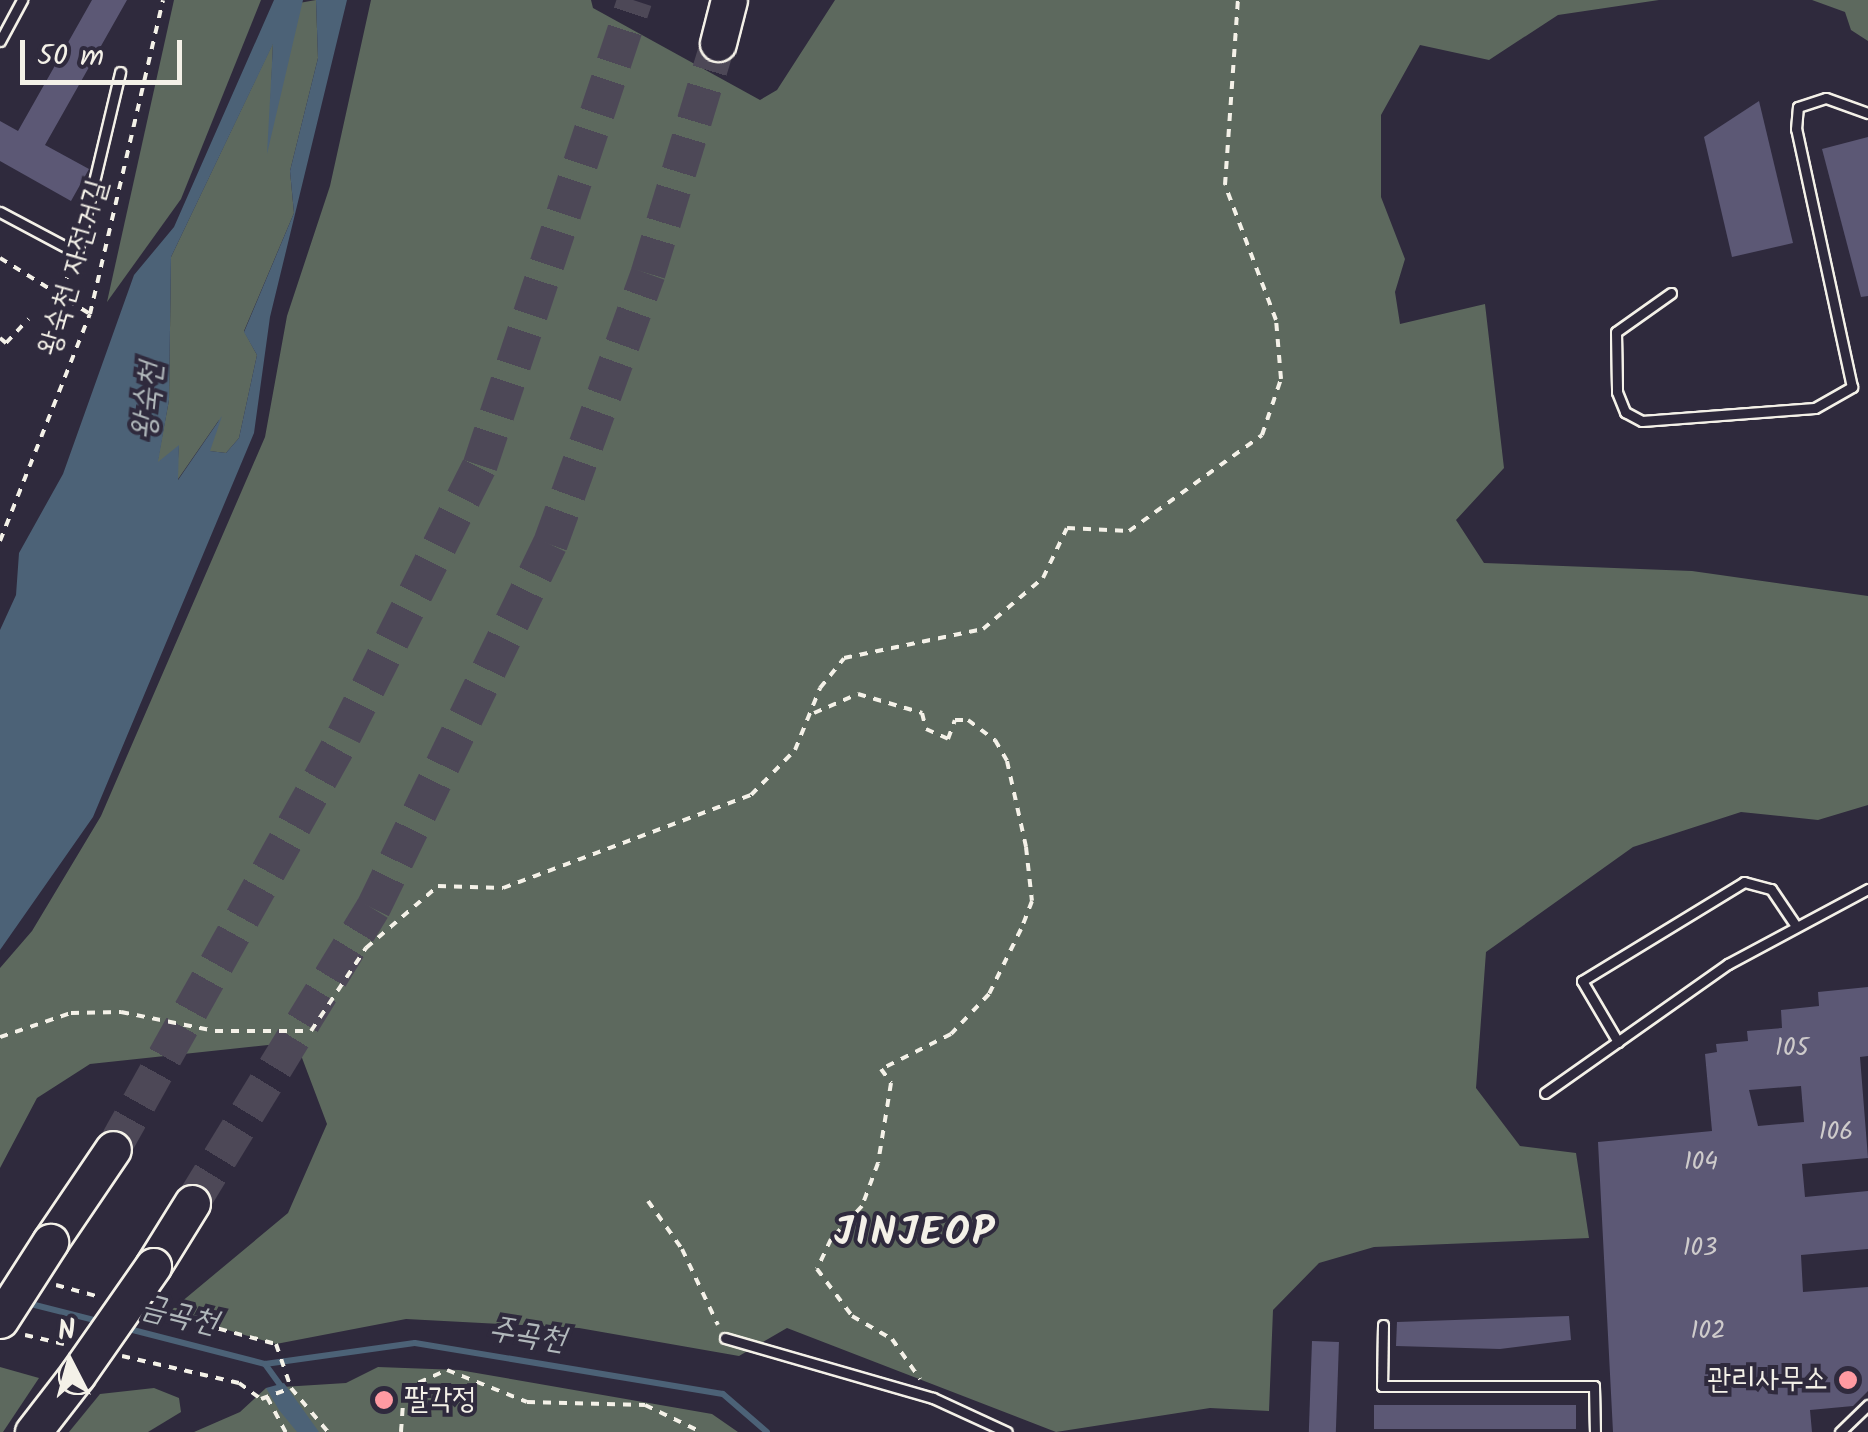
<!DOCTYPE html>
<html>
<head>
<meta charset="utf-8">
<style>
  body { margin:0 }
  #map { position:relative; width:1868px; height:1432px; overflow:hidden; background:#2f2a3d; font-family:Kalam,"Poor Story",sans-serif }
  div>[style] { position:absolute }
  .green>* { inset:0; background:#5d695e }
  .water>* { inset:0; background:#4c6277 }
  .stream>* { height:6px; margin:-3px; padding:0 3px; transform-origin:3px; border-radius:3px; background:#4c6277 }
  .building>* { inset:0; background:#5c5875; transform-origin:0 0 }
  .round { border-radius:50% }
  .highway-tunnel>* { height:35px; margin-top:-17.5px; transform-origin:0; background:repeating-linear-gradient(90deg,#4d4857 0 35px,transparent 0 53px) }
  .path>* { height:4px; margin-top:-2px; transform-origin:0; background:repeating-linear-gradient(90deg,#f4f1e8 0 8px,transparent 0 16px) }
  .roads { filter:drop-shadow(2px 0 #f4f1e8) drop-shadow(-2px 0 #f4f1e8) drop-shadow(0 2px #f4f1e8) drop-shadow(0 -2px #f4f1e8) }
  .lane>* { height:9px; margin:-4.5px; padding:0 4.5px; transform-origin:4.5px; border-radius:4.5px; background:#2f2a3d }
  .highway>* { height:35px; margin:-17.5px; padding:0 17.5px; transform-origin:17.5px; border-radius:17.5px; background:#2f2a3d }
  .bridges { filter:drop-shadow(2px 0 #f4f1e8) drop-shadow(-2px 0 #f4f1e8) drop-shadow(0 2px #f4f1e8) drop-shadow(0 -2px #f4f1e8) }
  .highway-bridge>* { height:35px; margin:-17.5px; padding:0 17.5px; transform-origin:17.5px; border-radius:17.5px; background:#2f2a3d }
  .dots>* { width:28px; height:28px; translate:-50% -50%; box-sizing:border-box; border:5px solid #2f2a3d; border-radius:50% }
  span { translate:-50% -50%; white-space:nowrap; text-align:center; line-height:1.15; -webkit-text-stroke:8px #2f2a3d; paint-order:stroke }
  .number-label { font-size:25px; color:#cecbcb }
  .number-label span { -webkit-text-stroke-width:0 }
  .street-label { font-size:30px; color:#f4f1e8 }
  .poi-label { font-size:30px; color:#f4f1e8 }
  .right { translate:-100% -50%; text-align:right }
  .left { translate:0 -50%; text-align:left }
  .water-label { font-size:32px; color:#b1b8bb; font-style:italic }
  .district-label { font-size:40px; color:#f4f1e8; font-weight:700; letter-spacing:2.5px }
  .north { position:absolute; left:20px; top:1312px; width:100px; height:100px; -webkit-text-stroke:8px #2f2a3d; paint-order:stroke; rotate:354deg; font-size:28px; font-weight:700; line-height:40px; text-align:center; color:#f4f1e8 }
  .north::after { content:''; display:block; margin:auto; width:35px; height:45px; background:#f4f1e8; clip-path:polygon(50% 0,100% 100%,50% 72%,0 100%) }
  .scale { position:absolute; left:20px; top:40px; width:162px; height:45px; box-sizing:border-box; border:5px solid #f4f1e8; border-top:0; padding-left:12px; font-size:30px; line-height:35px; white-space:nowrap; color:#f4f1e8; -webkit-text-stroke:8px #2f2a3d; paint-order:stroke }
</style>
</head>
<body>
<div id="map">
  <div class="green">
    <div style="clip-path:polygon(174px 0,261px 0,181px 199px,107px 302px)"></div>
    <div style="clip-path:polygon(316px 0,318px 58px,290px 171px,294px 213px,244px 331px,257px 355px,239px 438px,226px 453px,209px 451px,219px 420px,176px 482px,179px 446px,157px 464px,169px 400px,171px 257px,273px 43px,269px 142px,299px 3px)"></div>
    <div style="clip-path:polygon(371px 0,591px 0,593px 8px,760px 100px,777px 90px,835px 0,1659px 0,1558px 15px,1489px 60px,1420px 45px,1381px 115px,1381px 197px,1405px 259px,1395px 292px,1400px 324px,1485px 304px,1504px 468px,1456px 520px,1484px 563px,1692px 571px,1868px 596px,1868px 805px,1818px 820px,1741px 812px,1633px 847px,1486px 952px,1476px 1088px,1520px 1146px,1576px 1153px,1589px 1238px,1374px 1247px,1319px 1263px,1273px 1310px,1269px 1411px,1210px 1408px,1056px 1432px,787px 1328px,739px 1356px,579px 1328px,406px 1319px,276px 1344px,168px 1313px,288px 1213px,327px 1124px,296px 1042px,90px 1064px,37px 1098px,0 1168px,0 968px,32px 931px,101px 816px,265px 437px,287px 316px,330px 186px)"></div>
    <div style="clip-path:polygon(1812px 0,1868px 0,1868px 41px,1851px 30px,1845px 12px)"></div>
    <div style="clip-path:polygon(0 1367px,39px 1378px,3px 1432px,0 1432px)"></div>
    <div style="clip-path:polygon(378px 1367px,459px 1370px,712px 1414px,738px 1432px,194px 1432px,240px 1412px,266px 1388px,346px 1383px)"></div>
    <div style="clip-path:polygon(154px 1388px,179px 1398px,181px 1412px,148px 1432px,69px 1432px,100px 1394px)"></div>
  </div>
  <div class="water">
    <div style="clip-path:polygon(274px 0,303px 0,267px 154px,273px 44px,171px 257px,169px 400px,158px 462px,179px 445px,178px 480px,222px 416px,210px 451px,226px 453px,239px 438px,257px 355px,244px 332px,294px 213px,290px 171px,318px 58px,316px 0,347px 0,270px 317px,254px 433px,93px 817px,0 950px,0 630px,16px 595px,19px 553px,63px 474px,134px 275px,174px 227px)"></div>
    <div style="clip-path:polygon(284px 1383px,319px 1432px,297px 1432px,279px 1410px,266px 1388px)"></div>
  </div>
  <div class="stream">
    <div style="left:23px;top:1302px;width:77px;rotate:14.2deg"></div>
    <div style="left:125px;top:1328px;width:145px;rotate:14.4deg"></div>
    <div style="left:265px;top:1364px;width:32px;rotate:54deg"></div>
    <div style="left:265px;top:1364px;width:151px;rotate:-8deg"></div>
    <div style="left:415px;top:1343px;width:312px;rotate:9.4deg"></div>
    <div style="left:723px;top:1394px;width:58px;rotate:40.8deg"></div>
  </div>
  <div class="building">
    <div style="clip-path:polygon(92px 0,127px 0,45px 145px,89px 169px,71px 201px,0 161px,0 121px,18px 131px)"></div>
    <div style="clip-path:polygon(1759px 101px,1793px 243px,1732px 257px,1704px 137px)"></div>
    <div style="clip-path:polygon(1868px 137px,1868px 296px,1861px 297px,1822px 149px)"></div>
    <div style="clip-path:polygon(evenodd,1868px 987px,1868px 1056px,1860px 1057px,1868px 1158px,1802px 1164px,1805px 1197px,1868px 1191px,1868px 1249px,1801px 1255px,1803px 1292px,1868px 1287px,1868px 1391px,1853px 1406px,1810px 1410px,1812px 1432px,1613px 1432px,1598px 1142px,1712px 1131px,1705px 1054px,1717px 1052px,1716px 1044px,1748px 1041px,1747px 1031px,1782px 1028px,1781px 1010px,1819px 1006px,1818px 992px,1868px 987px,1801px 1086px,1804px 1122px,1758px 1126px,1749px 1090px,1801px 1086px)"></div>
    <div style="clip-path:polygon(1569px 1316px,1571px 1340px,1500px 1349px,1396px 1346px,1397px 1322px)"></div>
    <div style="left:1312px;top:1341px;width:27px;height:91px;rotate:2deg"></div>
    <div class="round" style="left:371px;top:1388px;width:26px;height:26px"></div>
    <div style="left:1374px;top:1405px;width:202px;height:24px"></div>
  </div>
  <div class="highway-tunnel">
    <div style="left:113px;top:1149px;width:474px;rotate:-60.8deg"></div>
    <div style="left:344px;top:735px;width:302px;rotate:-63.3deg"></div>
    <div style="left:480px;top:465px;width:490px;rotate:-71.6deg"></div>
    <div style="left:192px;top:1203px;width:346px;rotate:-58.5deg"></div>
    <div style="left:373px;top:908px;width:405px;rotate:-64.1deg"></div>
    <div style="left:550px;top:544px;width:288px;rotate:-70.1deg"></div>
    <div style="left:648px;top:273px;width:240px;rotate:-73.1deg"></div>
  </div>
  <div class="path">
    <div style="left:0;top:258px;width:106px;rotate:31.9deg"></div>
    <div style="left:60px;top:293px;width:17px;rotate:-65deg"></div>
    <div style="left:0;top:338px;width:8px;rotate:40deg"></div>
    <div style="left:6px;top:343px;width:33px;rotate:-47deg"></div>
    <div style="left:0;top:541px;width:244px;rotate:-68.4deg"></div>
    <div style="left:90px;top:314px;width:322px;rotate:-76.9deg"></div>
    <div style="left:814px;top:713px;width:48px;rotate:-23.4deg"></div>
    <div style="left:858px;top:694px;width:67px;rotate:16.5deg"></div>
    <div style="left:922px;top:713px;width:16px;rotate:76deg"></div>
    <div style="left:926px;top:729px;width:24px;rotate:24deg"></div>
    <div style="left:948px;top:739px;width:20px;rotate:-70deg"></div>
    <div style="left:955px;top:720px;width:13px"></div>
    <div style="left:968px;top:720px;width:34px;rotate:37deg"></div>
    <div style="left:995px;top:740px;width:24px;rotate:60deg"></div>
    <div style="left:1007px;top:761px;width:88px;rotate:77.5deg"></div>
    <div style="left:1026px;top:847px;width:54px;rotate:83.7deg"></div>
    <div style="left:1032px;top:901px;width:30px;rotate:111deg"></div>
    <div style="left:1021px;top:929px;width:72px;rotate:116.2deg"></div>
    <div style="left:989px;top:994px;width:55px;rotate:133.5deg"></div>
    <div style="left:951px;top:1034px;width:78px;rotate:153.4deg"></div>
    <div style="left:881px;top:1069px;width:17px;rotate:54deg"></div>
    <div style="left:891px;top:1083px;width:81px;rotate:99.2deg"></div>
    <div style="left:878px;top:1163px;width:46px;rotate:110.4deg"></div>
    <div style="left:862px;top:1206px;width:45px;rotate:133.2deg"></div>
    <div style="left:831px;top:1239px;width:33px;rotate:115deg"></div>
    <div style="left:817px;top:1269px;width:59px;rotate:53.3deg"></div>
    <div style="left:852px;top:1316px;width:46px;rotate:29.9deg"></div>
    <div style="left:892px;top:1339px;width:49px;rotate:55deg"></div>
    <div style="left:0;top:1037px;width:75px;rotate:-18.7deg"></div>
    <div style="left:71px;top:1013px;width:50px;rotate:-1.1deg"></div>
    <div style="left:121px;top:1012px;width:96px;rotate:11.4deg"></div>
    <div style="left:215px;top:1031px;width:96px"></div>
    <div style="left:311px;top:1031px;width:100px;rotate:-56.5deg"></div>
    <div style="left:366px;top:948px;width:95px;rotate:-40.7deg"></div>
    <div style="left:438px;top:886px;width:65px;rotate:1.8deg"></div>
    <div style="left:503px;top:888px;width:265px;rotate:-20.6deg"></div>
    <div style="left:751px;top:795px;width:63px;rotate:-45.6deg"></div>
    <div style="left:795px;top:750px;width:67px;rotate:-68deg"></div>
    <div style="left:820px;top:688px;width:38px;rotate:-51deg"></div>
    <div style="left:844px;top:658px;width:142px;rotate:-11.8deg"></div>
    <div style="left:983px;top:629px;width:79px;rotate:-40.4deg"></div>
    <div style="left:1043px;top:578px;width:55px;rotate:-64.4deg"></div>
    <div style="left:1067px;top:528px;width:62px;rotate:2.8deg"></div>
    <div style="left:1129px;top:531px;width:164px;rotate:-35.8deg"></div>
    <div style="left:1262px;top:435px;width:59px;rotate:-71.3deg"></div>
    <div style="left:1281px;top:379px;width:59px;rotate:-94.8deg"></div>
    <div style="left:1276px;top:320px;width:144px;rotate:-110.7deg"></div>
    <div style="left:1225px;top:185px;width:185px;rotate:-86deg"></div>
    <div style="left:648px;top:1201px;width:59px;rotate:54.7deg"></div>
    <div style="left:682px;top:1249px;width:84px;rotate:64.7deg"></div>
    <div style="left:56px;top:1285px;width:46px;rotate:15.3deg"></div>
    <div style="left:157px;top:1312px;width:123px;rotate:15.1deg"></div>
    <div style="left:276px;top:1344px;width:46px;rotate:71.2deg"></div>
    <div style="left:25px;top:1335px;width:40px;rotate:13deg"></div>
    <div style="left:122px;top:1356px;width:120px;rotate:13deg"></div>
    <div style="left:239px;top:1383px;width:27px;rotate:36deg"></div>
    <div style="left:261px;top:1399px;width:32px;rotate:-20deg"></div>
    <div style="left:291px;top:1388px;width:57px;rotate:49.9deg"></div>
    <div style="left:267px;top:1397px;width:40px;rotate:62deg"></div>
    <div style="left:401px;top:1432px;width:43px;rotate:-86deg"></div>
    <div style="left:404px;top:1389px;width:47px;rotate:-23.8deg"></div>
    <div style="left:447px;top:1370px;width:86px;rotate:21.8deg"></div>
    <div style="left:527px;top:1402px;width:118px;rotate:1.5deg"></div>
    <div style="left:645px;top:1405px;width:62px;rotate:25.7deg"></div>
  </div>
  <div class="roads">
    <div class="lane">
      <div style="left:0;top:41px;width:47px;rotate:-61.8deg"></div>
      <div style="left:0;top:212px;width:87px;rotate:28deg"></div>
      <div style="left:77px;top:253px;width:186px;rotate:-76.6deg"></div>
      <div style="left:1671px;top:293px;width:67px;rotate:144.7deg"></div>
      <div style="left:1616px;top:332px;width:60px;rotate:89deg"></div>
      <div style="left:1617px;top:392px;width:22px;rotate:68deg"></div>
      <div style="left:1625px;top:412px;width:19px;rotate:28deg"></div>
      <div style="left:1642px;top:421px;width:173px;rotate:-4.3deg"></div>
      <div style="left:1815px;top:408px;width:43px;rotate:-29.6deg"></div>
      <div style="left:1852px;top:387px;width:264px;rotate:-102.2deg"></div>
      <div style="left:1796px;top:129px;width:22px;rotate:-85deg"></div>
      <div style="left:1798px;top:107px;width:29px;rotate:-18deg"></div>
      <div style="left:1826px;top:98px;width:45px;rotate:19.7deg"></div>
      <div style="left:1618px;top:1042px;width:71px;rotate:-120.5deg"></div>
      <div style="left:1582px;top:981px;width:190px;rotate:-31.4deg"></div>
      <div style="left:1744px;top:882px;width:28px;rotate:15deg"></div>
      <div style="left:1771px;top:889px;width:45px;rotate:56deg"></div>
      <div style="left:1545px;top:1093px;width:224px;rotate:-35.2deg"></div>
      <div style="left:1728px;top:964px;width:159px;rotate:-28.2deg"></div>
      <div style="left:1383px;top:1325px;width:61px;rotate:90.9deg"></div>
      <div style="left:1382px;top:1386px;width:212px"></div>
      <div style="left:1594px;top:1386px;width:46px;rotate:88.8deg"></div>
      <div style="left:725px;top:1338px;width:216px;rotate:16.1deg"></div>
      <div style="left:933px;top:1398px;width:81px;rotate:24.7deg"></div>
      <div style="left:1840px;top:1432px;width:39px;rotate:-44deg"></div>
    </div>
    <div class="highway">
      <div style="left:718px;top:43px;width:44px;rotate:-75.7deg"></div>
      <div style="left:50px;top:1242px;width:112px;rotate:-55.9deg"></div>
      <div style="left:153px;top:1266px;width:74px;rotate:-58.2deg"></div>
      <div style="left:33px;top:1432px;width:72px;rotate:-52.3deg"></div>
    </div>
  </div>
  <div class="bridges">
    <div class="highway-bridge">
      <div style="left:0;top:1320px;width:93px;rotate:-57.3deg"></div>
      <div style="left:77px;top:1375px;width:133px;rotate:-55.1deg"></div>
    </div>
  </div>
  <div class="dots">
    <div style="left:1848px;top:1380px;background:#ff9aa2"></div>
    <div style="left:384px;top:1400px;background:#ff9aa2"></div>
  </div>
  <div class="number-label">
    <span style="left:1792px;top:1048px">105</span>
    <span style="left:1836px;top:1132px">106</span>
    <span style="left:1701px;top:1162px">104</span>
    <span style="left:1700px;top:1248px">103</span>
    <span style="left:1708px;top:1331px">102</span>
  </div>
  <div class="street-label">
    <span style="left:74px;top:268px;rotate:-74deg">왕숙천 자전거길</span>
  </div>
  <div class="poi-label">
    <span class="right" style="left:1828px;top:1380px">관리사무소</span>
    <span class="left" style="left:404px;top:1400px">팔각정</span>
  </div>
  <div class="water-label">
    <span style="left:149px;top:401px;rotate:-84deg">왕숙천</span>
    <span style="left:179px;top:1316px;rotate:14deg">금곡천</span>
    <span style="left:527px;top:1336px;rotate:9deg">주곡천</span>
  </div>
  <div class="district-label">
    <span style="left:915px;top:1234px">JINJEOP</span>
  </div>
  <div class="north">N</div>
  <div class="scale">50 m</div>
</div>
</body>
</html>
